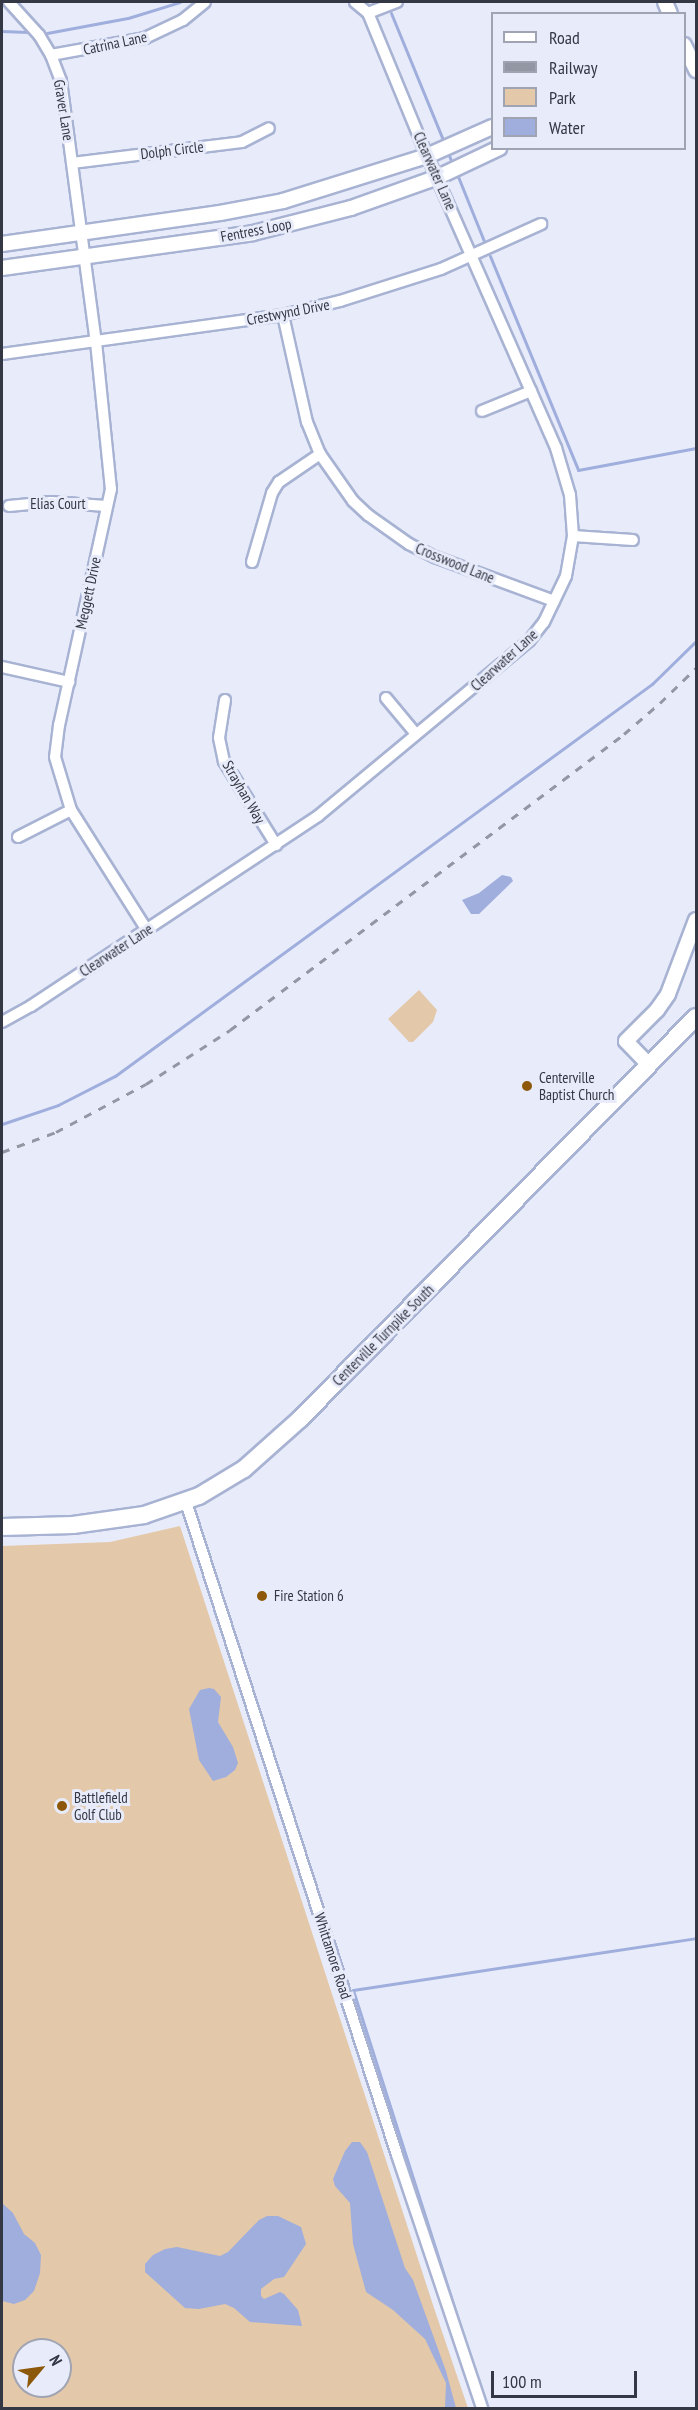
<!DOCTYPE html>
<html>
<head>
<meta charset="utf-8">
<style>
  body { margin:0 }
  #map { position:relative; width:698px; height:2410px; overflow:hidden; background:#e8ecfa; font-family:"PT Sans Narrow",sans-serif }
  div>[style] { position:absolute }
  .green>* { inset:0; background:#e4c8aa }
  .water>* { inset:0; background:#9faedc }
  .stream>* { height:3px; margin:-1.5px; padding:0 1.5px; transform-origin:1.5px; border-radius:1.5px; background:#9faedc }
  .roads { filter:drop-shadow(2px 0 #a8b3d3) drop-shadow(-2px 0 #a8b3d3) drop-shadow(0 2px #a8b3d3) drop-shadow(0 -2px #a8b3d3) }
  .minor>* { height:10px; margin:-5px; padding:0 5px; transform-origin:5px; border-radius:5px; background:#fff }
  .tertiary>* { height:14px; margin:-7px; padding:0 7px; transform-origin:7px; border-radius:7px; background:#fff }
  .secondary>* { height:16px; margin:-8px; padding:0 8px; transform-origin:8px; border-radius:8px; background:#fff }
  .rail>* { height:3px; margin-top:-1.5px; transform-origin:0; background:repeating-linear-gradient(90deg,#9397a4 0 8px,transparent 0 16px) }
  .dots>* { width:16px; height:16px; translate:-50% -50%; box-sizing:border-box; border:3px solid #e8ecfa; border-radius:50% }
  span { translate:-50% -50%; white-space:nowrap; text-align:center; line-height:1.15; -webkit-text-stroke:6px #e8ecfa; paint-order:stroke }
  .street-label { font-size:15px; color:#343845 }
  .poi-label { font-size:15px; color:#343845 }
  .left { translate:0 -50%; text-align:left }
  .frame { position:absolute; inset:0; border:3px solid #343845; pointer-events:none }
  .legend { position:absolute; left:491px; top:12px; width:195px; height:138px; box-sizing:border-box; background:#e8ecfa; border:2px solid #a0a4b2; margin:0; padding:8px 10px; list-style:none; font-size:18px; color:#343845 }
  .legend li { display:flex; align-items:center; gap:12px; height:30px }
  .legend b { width:30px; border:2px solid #a0a4b2 }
  .north { position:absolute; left:12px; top:2338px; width:60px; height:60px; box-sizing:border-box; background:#e8ecfa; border:2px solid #a0a4b2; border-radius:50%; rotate:61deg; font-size:16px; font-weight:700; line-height:24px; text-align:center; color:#343845 }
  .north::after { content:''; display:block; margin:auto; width:21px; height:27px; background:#8d5809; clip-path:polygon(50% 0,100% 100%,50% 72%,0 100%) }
  .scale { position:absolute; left:491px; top:2371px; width:146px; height:27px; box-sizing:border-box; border:3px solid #343845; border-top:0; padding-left:8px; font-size:18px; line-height:21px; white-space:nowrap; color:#343845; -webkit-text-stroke:4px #e8ecfa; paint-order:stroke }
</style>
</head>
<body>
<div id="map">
  <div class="green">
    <div style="clip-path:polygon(419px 990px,437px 1010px,433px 1022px,413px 1042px,409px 1042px,388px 1019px)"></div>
    <div style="clip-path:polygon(evenodd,180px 1526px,434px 2308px,468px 2408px,2px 2408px,2px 1546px,110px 1542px,180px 1526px,24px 2350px,60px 2350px,60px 2386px,24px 2386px,24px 2350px)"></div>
  </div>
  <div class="water">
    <div style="clip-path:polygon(502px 875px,511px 877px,513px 881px,479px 914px,471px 914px,462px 900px,479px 893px)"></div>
    <div style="clip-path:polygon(209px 1688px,214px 1689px,221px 1697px,218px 1722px,233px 1747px,238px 1763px,235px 1770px,226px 1777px,213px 1781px,199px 1760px,189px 1709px,200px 1690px)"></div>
    <div style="clip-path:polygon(352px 2142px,360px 2142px,367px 2152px,405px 2268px,413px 2280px,446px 2371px,456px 2408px,445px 2408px,446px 2383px,425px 2339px,393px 2310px,366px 2292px,353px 2244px,350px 2203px,335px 2186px,333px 2179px,345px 2151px)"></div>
    <div style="clip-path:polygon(2px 2203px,13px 2213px,24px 2234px,35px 2243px,41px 2255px,40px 2273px,34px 2291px,25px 2300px,14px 2304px,2px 2301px)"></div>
    <div style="clip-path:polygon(267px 2216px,278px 2216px,301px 2227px,306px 2244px,284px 2277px,274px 2279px,261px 2289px,261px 2296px,264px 2299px,280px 2292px,284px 2294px,298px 2310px,302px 2326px,250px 2322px,234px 2308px,225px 2304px,199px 2309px,185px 2308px,145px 2272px,145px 2264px,153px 2255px,165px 2249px,177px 2247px,220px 2256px,228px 2252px,259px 2220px)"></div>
  </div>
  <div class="stream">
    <div style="left:391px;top:13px;width:139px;rotate:67.7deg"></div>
    <div style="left:2px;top:31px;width:26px;rotate:2deg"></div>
    <div style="left:47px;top:33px;width:82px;rotate:-10.5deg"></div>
    <div style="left:128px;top:18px;width:54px;rotate:-17.1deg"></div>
    <div style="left:448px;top:153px;width:11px;rotate:68deg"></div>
    <div style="left:457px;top:174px;width:72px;rotate:68.1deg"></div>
    <div style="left:490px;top:256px;width:231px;rotate:67.6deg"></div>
    <div style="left:578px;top:470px;width:120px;rotate:-10.6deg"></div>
    <div style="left:2px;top:1124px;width:59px;rotate:-18.7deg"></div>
    <div style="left:58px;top:1105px;width:64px;rotate:-27deg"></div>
    <div style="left:115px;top:1076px;width:665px;rotate:-36.13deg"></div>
    <div style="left:652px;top:684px;width:62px;rotate:-44.3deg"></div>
    <div style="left:464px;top:2338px;width:365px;rotate:-107.7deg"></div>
    <div style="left:353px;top:1990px;width:347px;rotate:-8.6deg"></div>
  </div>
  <div class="roads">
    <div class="minor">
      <div style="left:9px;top:2px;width:45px;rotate:47.7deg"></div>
      <div style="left:39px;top:35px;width:23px;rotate:59deg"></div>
      <div style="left:51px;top:55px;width:28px;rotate:69deg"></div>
      <div style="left:61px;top:81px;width:263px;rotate:82.4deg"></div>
      <div style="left:96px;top:342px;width:148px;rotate:84.2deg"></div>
      <div style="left:111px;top:489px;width:242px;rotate:102.4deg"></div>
      <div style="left:59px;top:725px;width:32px;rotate:97deg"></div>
      <div style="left:55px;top:757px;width:55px;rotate:73.2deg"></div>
      <div style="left:71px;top:810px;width:142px;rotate:57.7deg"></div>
      <div style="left:368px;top:13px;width:31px;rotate:-21deg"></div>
      <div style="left:51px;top:55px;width:96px;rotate:-10.3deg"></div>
      <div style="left:145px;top:38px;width:42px;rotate:-25.3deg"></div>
      <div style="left:183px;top:20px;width:28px;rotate:-39deg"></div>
      <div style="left:72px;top:163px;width:171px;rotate:-7deg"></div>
      <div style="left:242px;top:142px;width:30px;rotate:-27deg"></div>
      <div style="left:283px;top:315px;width:110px;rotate:77.4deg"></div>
      <div style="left:307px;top:422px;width:35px;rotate:68deg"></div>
      <div style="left:320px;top:454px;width:57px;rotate:54.9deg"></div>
      <div style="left:353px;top:501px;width:21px;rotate:43deg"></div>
      <div style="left:368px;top:515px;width:50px;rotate:35.3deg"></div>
      <div style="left:409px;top:544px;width:29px;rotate:27deg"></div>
      <div style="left:435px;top:557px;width:127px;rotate:20.3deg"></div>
      <div style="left:2px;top:354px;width:284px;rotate:-7.9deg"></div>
      <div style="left:283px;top:315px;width:59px;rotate:-13.8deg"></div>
      <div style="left:340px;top:301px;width:106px;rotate:-17.6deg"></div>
      <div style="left:441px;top:269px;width:110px;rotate:-24.2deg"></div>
      <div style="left:482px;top:411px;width:53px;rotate:-22.2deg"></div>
      <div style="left:9px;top:506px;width:42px;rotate:-5.4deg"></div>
      <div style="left:51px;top:502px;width:55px;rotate:4.2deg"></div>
      <div style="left:573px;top:536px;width:60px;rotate:3.8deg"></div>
      <div style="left:252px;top:562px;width:72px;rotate:-73.8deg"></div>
      <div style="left:272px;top:493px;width:13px;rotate:-58deg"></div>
      <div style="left:279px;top:482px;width:50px;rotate:-34.3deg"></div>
      <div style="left:2px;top:667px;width:69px;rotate:12.6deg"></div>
      <div style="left:386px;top:698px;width:47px;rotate:50.2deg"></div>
      <div style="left:225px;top:700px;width:38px;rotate:99deg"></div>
      <div style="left:219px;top:738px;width:24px;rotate:78deg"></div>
      <div style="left:224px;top:761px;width:99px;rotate:58.2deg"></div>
      <div style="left:18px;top:837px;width:59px;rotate:-27deg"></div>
      <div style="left:2px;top:1022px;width:33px;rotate:-29deg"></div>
      <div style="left:31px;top:1006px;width:344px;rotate:-33.5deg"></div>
      <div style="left:318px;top:816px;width:274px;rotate:-39.7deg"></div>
      <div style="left:529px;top:641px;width:24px;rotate:-52deg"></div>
      <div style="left:544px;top:622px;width:51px;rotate:-64.4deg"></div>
      <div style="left:566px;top:576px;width:41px;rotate:-80.1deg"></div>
      <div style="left:573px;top:536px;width:41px;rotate:-94.2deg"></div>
      <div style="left:570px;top:495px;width:49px;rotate:-106.6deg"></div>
      <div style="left:556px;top:448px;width:319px;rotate:-113.8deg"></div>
      <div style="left:427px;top:156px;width:155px;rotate:-112.4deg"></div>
      <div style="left:368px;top:13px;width:17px;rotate:-140deg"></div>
      <div style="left:186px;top:1502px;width:686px;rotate:72.09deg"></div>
      <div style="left:397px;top:2155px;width:267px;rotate:71.4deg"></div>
    </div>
    <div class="tertiary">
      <div style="left:665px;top:2px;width:13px;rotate:67deg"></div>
      <div style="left:684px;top:45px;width:28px;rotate:64deg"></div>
      <div style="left:2px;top:244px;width:220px;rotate:-8.1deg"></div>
      <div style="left:220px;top:213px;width:64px;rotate:-10.8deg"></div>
      <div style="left:283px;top:201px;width:151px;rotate:-17.4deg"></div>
      <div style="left:427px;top:156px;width:71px;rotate:-24deg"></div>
      <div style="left:2px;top:268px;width:253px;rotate:-7.9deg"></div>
      <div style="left:253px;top:233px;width:101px;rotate:-14.3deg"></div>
      <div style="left:351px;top:208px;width:92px;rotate:-19.6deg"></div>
      <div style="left:438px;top:177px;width:68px;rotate:-25.4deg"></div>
      <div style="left:649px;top:1065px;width:33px;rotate:-134deg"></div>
      <div style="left:626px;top:1041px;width:44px;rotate:-45deg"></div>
      <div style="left:657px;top:1010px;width:19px;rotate:-55deg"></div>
      <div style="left:668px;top:994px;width:79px;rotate:-69.3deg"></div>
    </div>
    <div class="secondary">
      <div style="left:2px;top:1527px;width:71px;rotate:-1.6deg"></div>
      <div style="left:73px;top:1525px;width:72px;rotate:-8deg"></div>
      <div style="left:144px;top:1515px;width:58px;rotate:-19.1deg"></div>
      <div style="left:199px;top:1496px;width:52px;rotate:-31deg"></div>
      <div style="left:244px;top:1469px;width:75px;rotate:-41.8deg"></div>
      <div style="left:300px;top:1419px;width:564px;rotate:-45.43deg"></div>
    </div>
  </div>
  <div class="rail">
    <div style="left:2px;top:1152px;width:58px;rotate:-20.3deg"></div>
    <div style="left:56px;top:1132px;width:102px;rotate:-28.1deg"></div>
    <div style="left:146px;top:1084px;width:100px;rotate:-32.7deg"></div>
    <div style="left:230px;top:1030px;width:493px;rotate:-36.9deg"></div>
    <div style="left:624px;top:734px;width:48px;rotate:-40.7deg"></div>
    <div style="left:660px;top:703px;width:50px;rotate:-44.2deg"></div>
  </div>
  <div class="dots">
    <div style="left:527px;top:1086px;background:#8d5809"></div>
    <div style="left:262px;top:1596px;background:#8d5809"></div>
    <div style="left:62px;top:1806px;background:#8d5809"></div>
  </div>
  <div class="street-label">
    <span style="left:115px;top:43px;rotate:-12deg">Catrina Lane</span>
    <span style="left:64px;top:110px;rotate:81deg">Graver Lane</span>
    <span style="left:172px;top:150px;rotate:-7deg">Dolph Circle</span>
    <span style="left:435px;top:171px;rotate:66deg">Clearwater Lane</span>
    <span style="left:256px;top:230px;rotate:-11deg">Fentress Loop</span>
    <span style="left:288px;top:312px;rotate:-11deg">Crestwynd Drive</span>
    <span style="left:58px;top:504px">Elias Court</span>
    <span style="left:455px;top:563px;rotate:22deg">Crosswood Lane</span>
    <span style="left:88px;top:593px;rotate:-78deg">Meggett Drive</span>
    <span style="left:504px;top:660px;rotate:-42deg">Clearwater Lane</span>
    <span style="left:244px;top:792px;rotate:60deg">Strayhan Way</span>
    <span style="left:116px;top:950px;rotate:-33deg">Clearwater Lane</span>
    <span style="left:383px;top:1335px;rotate:-45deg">Centerville Turnpike South</span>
    <span style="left:333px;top:1956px;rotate:72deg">Whittamore Road</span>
  </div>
  <div class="poi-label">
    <span class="left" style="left:539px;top:1086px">Centerville<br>Baptist Church</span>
    <span class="left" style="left:274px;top:1596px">Fire Station 6</span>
    <span class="left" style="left:74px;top:1806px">Battlefield<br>Golf Club</span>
  </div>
  <div class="frame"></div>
  <ul class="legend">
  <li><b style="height:8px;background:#fff"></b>Road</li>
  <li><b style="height:8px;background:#9397a4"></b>Railway</li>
  <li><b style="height:16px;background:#e4c8aa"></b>Park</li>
  <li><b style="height:16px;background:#9faedc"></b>Water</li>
  </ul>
  <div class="north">N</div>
  <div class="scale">100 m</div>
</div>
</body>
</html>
